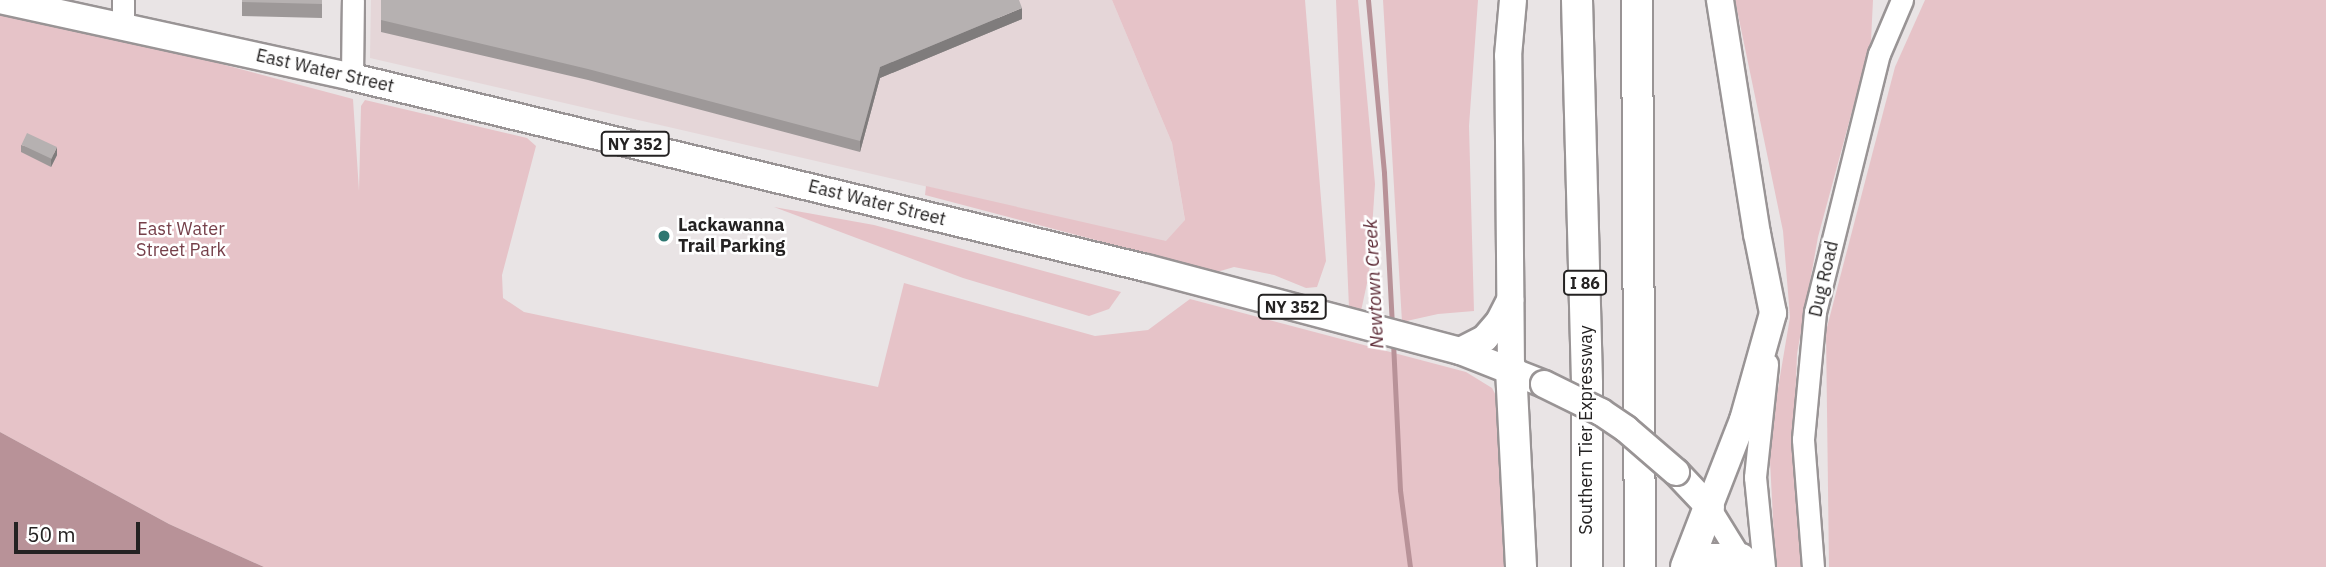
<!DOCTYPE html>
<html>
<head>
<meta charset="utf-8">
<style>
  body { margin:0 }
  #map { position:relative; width:2326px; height:567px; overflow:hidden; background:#e9e4e5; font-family:"IBM Plex Sans",sans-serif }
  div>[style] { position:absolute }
  .built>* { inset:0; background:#e5d6d8 }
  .green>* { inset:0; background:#e6c3c8 }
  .water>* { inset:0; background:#b89298 }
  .stream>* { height:5px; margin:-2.5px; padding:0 2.5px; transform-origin:2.5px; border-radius:2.5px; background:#b89298 }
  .roads { filter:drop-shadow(2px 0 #999495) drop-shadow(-2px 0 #999495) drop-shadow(0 2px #999495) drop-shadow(0 -2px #999495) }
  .minor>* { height:21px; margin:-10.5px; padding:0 10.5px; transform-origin:10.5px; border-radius:10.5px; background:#fff }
  .major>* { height:26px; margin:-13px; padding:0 13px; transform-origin:13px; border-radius:13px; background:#fff }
  .highway>* { height:30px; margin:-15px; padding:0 15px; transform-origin:15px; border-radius:15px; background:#fff }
  .bridges { filter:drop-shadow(2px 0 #999495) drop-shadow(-2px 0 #999495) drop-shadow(0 2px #999495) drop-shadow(0 -2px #999495) }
  .major-bridge>* { height:26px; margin:-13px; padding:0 13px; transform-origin:13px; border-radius:13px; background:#fff }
  .wall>* { inset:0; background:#9d9898 }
  .shaded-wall>* { inset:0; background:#7f7c7c }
  .building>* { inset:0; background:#b6b1b1; transform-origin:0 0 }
  .dots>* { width:19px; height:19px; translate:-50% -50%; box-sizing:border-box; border:4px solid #fff; border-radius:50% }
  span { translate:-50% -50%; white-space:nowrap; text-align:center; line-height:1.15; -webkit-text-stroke:5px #fff; paint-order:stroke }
  .shield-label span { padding:2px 5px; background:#fff; border:2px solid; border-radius:5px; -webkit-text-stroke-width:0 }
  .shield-label { font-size:16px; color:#242222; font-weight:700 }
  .street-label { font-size:18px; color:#242222 }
  .poi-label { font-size:18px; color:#242222; font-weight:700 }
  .left { translate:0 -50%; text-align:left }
  .park-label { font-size:18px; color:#76404a }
  .water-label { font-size:19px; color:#5b2833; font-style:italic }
  .scale { position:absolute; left:14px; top:522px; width:126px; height:32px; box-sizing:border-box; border:4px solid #242222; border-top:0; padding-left:9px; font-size:21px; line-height:24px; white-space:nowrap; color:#242222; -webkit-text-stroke:5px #fff; paint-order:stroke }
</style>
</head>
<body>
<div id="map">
  <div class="built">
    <div style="clip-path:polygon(371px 0,1112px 0,1172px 143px,1185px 221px,1166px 242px,370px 58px)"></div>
  </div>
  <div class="green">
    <div style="clip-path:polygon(1112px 0,1305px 0,1326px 261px,1317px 287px,1306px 288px,1274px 275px,1234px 267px,1217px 272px,925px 195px,926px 186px,1166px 241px,1185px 220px,1172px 143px)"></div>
    <div style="clip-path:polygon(1336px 0,1358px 0,1375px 184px,1369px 274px,1361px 311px,1349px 308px)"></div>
    <div style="clip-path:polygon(1383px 0,1478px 0,1469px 126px,1474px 311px,1438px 314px,1402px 322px)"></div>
    <div style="clip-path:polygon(1735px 0,1873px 0,1871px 41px,1818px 237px,1797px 354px,1794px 432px,1804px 567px,1777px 567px,1775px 557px,1769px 442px,1790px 317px,1783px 231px)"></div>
    <div style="clip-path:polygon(1925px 0,2326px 0,2326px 567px,1829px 567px,1826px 331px,1895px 67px)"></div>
    <div style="clip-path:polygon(0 5px,353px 99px,359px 191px,361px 106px,365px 100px,527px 138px,536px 146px,502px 275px,503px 298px,524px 312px,878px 387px,904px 283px,1095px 336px,1148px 330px,1190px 299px,1466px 372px,1492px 388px,1504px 411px,1506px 567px,264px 567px,169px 524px,0 432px)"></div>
    <div style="clip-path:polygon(774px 207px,874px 225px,1121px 292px,1109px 309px,1089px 316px,963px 278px)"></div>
  </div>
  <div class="water">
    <div style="clip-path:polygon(0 432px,169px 524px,264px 567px,0 567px)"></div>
  </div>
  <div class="stream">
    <div style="left:1368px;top:0;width:174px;rotate:84.7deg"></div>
    <div style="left:1384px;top:173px;width:152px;rotate:87deg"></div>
    <div style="left:1393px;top:342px;width:148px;rotate:87.3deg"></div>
    <div style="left:1400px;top:490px;width:78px;rotate:82.6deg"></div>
  </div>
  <div class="roads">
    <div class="minor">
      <div style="left:123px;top:26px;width:26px;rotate:-90deg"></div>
      <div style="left:352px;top:77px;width:77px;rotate:-89.3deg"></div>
      <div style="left:1709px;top:507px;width:70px;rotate:58.3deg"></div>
      <div style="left:1764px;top:567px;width:90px;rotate:-95.7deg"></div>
      <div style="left:1755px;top:477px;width:114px;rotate:-83.9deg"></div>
      <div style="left:1813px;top:567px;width:128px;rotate:-94.5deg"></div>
      <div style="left:1803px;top:439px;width:128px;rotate:-84.6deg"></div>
      <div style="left:1815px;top:312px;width:266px;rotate:-76.1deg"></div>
      <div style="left:1879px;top:54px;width:59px;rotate:-66.9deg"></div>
    </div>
    <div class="major">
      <div style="left:0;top:0;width:360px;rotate:12.3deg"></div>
      <div style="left:352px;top:77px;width:817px;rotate:13.53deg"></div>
      <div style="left:1146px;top:268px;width:325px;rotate:14.8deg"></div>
      <div style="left:1460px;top:351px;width:90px;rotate:21.4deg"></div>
      <div style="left:1460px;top:351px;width:28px;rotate:-27deg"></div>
      <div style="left:1485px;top:338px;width:21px;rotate:-49deg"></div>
      <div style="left:1499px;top:322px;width:25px;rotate:-63deg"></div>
      <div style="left:1511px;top:369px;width:313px;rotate:-90.5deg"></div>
      <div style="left:1508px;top:56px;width:56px;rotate:-84.9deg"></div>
      <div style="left:1676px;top:472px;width:48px;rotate:46.7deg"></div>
      <div style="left:1709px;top:507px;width:93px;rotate:-68.7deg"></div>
      <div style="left:1743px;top:420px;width:111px;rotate:-74.3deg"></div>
      <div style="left:1773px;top:313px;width:81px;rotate:-101.4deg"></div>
      <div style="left:1757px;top:234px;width:237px;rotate:-99deg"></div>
    </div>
    <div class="highway">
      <div style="left:1577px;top:0;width:384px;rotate:88.5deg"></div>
      <div style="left:1587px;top:384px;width:183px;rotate:90deg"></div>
      <div style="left:1637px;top:0;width:567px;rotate:89.7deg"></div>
      <div style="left:1511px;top:369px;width:198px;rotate:87.1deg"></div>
      <div style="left:1686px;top:567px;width:64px;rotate:-69deg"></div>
      <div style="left:1694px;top:567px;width:16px;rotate:-30deg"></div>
      <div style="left:1708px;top:559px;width:33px"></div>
    </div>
  </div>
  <div class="bridges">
    <div class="major-bridge">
      <div style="left:1544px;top:384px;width:64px;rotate:26.2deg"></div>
      <div style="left:1601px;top:412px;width:30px;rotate:34deg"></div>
      <div style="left:1626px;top:429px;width:66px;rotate:40.7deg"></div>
    </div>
  </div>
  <div class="wall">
    <div style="clip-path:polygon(322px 0,322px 18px,242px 16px,242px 2px)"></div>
    <div style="clip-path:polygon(381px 0,1022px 19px,880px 78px,860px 152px,588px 80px,381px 32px)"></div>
    <div style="clip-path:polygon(21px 145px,57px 155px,51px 167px,21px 152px)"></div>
  </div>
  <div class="shaded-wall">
    <div style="clip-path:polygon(1022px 8px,1022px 19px,880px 78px,860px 152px,860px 141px,880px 67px)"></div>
    <div style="clip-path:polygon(57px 147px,57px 155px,51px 167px,51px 160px)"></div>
  </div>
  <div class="building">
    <div style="clip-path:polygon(242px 0,322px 0,322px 4px,242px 2px)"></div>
    <div style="clip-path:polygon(381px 0,1019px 0,1022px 8px,880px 67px,860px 141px,588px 69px,381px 20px)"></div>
    <div style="left:27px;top:133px;width:33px;height:13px;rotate:25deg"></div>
  </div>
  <div class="dots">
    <div style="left:664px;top:236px;background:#2e7771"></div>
  </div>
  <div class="shield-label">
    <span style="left:635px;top:144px">NY 352</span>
    <span style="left:1585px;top:283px">I 86</span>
    <span style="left:1292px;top:307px">NY 352</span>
  </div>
  <div class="street-label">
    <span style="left:325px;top:71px;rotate:13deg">East Water Street</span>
    <span style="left:877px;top:203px;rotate:14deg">East Water Street</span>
    <span style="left:1824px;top:279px;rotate:-77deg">Dug Road</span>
    <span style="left:1586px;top:430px;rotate:-90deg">Southern Tier Expressway</span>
  </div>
  <div class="poi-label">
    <span class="left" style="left:678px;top:236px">Lackawanna<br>Trail Parking</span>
  </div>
  <div class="park-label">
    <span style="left:181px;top:240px">East Water<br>Street Park</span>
  </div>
  <div class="water-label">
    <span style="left:1374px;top:284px;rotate:-93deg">Newtown Creek</span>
  </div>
  <div class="scale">50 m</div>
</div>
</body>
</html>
